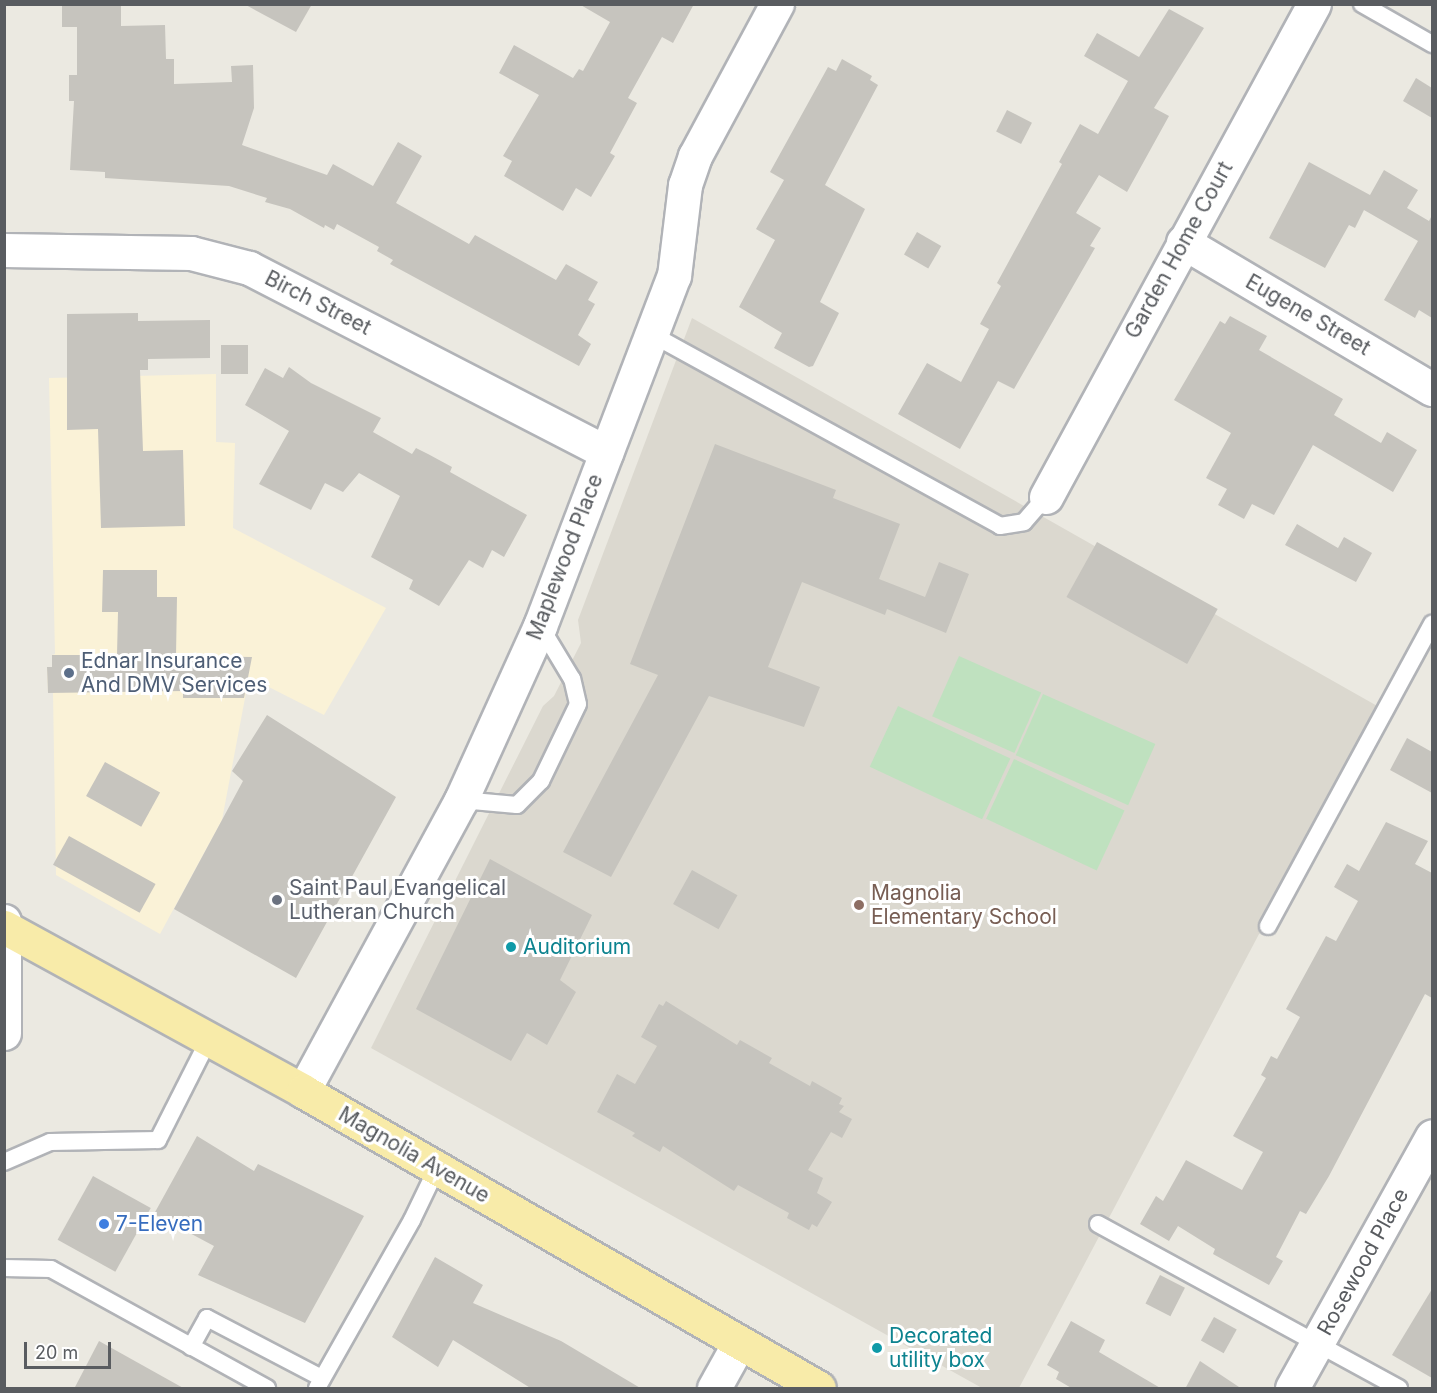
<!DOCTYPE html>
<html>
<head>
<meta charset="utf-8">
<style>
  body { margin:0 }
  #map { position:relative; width:1437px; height:1393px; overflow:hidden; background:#ebe9e1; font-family:Inter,sans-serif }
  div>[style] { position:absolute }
  .commercial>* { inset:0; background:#faf2d7 }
  .education>* { inset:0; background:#dbd8cf }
  .green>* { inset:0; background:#bfe1bf; transform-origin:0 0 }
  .building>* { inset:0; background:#c6c4be; transform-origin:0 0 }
  .roads { filter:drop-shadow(2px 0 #b1b3b7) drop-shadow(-2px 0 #b1b3b7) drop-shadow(0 2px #b1b3b7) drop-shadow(0 -2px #b1b3b7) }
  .lane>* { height:16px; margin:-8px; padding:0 8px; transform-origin:8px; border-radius:8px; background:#fff }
  .street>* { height:33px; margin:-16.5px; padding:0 16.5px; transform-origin:16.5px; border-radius:16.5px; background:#fff }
  .secondary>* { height:33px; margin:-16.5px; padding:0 16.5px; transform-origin:16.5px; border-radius:16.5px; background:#fff }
  .primary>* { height:33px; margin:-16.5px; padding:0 16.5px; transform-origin:16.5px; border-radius:16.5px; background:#f8eba9 }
  .dots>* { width:16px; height:16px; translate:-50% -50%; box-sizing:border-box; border:3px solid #fff; border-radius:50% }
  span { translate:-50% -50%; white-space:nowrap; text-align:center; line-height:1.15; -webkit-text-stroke:6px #fff; paint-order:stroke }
  .street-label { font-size:21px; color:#595c60 }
  .service-label { font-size:21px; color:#4e5e75 }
  .left { translate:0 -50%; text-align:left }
  .worship-label { font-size:21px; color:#5b616d }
  .education-label { font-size:21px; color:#785e54 }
  .culture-label { font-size:21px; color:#0d838f }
  .shop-label { font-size:21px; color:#366cbe }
  .frame { position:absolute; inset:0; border:6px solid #595c60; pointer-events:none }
  .scale { position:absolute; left:24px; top:1342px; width:87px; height:27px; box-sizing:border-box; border:3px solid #595c60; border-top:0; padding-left:8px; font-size:18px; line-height:21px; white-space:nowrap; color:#595c60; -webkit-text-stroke:4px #fff; paint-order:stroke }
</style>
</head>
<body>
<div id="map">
  <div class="commercial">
    <div style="clip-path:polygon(216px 374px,216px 442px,235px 443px,233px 528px,386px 608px,324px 715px,249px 677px,222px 820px,160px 934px,56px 875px,53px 693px,48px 693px,47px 667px,52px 667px,52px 655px,55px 654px,49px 378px)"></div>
  </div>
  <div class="education">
    <div style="clip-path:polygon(692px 318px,1379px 707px,1019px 1388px,982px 1388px,371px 1048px,543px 706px,554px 696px,581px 643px,578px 620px)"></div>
  </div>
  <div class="green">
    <div style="left:959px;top:656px;width:90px;height:66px;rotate:24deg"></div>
    <div style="left:1043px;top:694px;width:123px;height:67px;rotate:24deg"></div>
    <div style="left:898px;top:706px;width:124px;height:67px;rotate:25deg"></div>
    <div style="left:1014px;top:759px;width:122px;height:66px;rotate:25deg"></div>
  </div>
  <div class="building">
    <div style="clip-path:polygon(62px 4px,121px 4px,121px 26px,165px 25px,166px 59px,174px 59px,174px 84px,232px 82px,231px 66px,253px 65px,254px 108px,242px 145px,327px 175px,333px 164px,373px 186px,398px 142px,422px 156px,396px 203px,469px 244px,475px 235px,556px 280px,566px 264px,598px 282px,588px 300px,595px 304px,578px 335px,591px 344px,579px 366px,390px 264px,393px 260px,377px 251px,379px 247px,337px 224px,334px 230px,325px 225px,324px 228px,290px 209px,265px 202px,267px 198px,229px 186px,105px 178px,105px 172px,70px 170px,74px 101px,69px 101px,69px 75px,77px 75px,77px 27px,62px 27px)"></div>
    <div style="clip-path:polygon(244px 4px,312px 4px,296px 32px)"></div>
    <div style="clip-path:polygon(579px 4px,694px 4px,673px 43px,662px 37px,628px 98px,637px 103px,610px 153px,615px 156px,591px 197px,576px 188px,563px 211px,504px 176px,512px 161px,503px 156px,539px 95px,499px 73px,514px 45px,573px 78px,579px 69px,583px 71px,610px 22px)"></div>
    <div style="clip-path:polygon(1169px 9px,1204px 28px,1154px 108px,1169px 116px,1127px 192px,1099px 175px,1076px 213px,1101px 228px,1090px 246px,1095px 248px,1014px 389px,998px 381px,960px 449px,898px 414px,927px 363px,961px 382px,989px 329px,980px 324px,1001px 286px,997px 283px,1062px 164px,1059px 162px,1080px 124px,1098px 134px,1128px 81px,1084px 56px,1097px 33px,1139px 57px)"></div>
    <div style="clip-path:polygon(842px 59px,872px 76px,870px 80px,878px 85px,825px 185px,865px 209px,820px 302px,839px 313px,813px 366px,809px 367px,774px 348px,782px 333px,739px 307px,775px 240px,756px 229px,784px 180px,770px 172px,828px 67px,836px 71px)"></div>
    <div style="clip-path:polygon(1416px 78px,1432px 88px,1432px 118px,1403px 101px)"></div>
    <div style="left:1007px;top:110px;width:28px;height:24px;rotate:27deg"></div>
    <div style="clip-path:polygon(1309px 162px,1370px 195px,1384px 170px,1418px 190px,1407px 208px,1429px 221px,1432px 215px,1432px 318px,1419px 310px,1415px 318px,1384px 300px,1418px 241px,1364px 210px,1355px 228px,1349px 225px,1325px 268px,1269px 238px)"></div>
    <div style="left:917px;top:232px;width:28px;height:26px;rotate:30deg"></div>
    <div style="clip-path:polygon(138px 313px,138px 321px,210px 320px,210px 358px,148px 359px,148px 370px,140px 370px,143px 451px,183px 450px,185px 526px,101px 528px,98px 429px,67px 430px,67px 314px)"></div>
    <div style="clip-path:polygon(1230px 316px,1267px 336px,1259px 350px,1343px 399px,1334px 415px,1381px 443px,1387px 432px,1417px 450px,1393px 492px,1313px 445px,1274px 515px,1252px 504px,1244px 519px,1218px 505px,1227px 489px,1206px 478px,1231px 433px,1174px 400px,1220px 321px,1225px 324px)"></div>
    <div style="left:221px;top:345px;width:27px;height:29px"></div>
    <div style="clip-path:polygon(289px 367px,311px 383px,381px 418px,373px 432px,412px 454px,416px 448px,428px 454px,452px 467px,450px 472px,527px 515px,504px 557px,492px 550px,483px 568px,469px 560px,439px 606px,409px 589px,413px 580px,371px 557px,400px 496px,359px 473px,343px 492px,325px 483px,311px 510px,259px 484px,289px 431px,245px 405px,265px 368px,283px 378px)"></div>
    <div style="clip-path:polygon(715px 444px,836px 490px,833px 498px,900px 524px,879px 579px,925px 597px,939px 562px,969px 574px,946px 633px,887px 609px,885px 615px,802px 582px,768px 667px,820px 687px,804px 727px,709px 696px,611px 877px,563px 852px,658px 675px,630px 664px)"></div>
    <div style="clip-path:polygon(1297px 524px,1338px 548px,1344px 537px,1372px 553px,1356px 582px,1285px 545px)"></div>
    <div style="left:1097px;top:542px;width:138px;height:63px;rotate:29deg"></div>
    <div style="clip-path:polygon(103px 570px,157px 570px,157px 597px,177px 597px,176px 656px,252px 657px,244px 698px,183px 698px,183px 691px,48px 693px,47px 667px,52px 667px,52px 655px,117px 655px,118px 612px,102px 612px)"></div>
    <div style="clip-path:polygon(267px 715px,396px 797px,296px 978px,174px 909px,243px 781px,232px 771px)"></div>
    <div style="clip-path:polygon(1407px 738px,1432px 752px,1432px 793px,1390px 770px)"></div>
    <div style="left:105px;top:762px;width:63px;height:39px;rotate:29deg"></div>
    <div style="clip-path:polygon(1386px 822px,1428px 841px,1415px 864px,1432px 873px,1432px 998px,1425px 994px,1329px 1176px,1306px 1214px,1300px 1211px,1276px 1257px,1283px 1261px,1269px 1285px,1213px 1254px,1215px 1249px,1178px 1226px,1169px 1241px,1140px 1224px,1156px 1196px,1163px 1201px,1186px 1160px,1242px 1190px,1263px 1152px,1233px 1136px,1266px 1078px,1261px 1075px,1271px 1056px,1277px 1059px,1300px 1017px,1286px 1009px,1326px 936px,1336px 941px,1358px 901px,1334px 887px,1347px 864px,1359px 871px)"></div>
    <div style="left:69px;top:836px;width:99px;height:33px;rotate:29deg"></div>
    <div style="clip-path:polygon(490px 859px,592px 915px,560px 980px,576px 992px,547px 1045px,527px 1033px,511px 1061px,416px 1009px)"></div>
    <div style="left:692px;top:870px;width:52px;height:39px;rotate:29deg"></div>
    <div style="clip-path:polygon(666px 1001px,737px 1045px,740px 1040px,772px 1058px,769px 1063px,810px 1086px,812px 1081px,842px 1098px,839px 1104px,844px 1106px,839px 1112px,852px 1119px,842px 1138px,831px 1132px,808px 1170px,823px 1178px,817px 1193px,832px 1202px,817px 1227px,812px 1224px,809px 1230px,787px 1218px,789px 1213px,738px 1185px,734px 1191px,663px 1146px,660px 1152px,632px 1136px,635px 1133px,597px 1112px,617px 1074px,635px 1084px,657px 1046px,641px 1037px,659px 1004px,663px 1006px)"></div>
    <div style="clip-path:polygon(197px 1136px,254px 1171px,258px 1164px,364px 1216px,305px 1323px,198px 1275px,214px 1246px,154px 1214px)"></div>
    <div style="left:93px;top:1176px;width:66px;height:73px;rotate:29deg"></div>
    <div style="clip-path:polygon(435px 1257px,483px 1285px,473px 1303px,561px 1341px,642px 1389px,532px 1389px,453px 1340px,438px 1367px,392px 1337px)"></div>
    <div style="left:1160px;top:1275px;width:28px;height:32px;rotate:27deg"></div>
    <div style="clip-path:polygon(1432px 1289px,1432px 1378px,1392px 1355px)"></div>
    <div style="left:1214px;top:1317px;width:26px;height:27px;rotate:29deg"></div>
    <div style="clip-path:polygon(1071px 1321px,1105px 1340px,1099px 1352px,1162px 1389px,1073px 1389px,1056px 1379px,1059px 1372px,1047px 1365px)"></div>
    <div style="clip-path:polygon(99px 1341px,185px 1389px,74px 1389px)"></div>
    <div style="clip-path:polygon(1200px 1361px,1242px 1389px,1185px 1389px)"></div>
  </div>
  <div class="roads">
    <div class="lane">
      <div style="left:1362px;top:4px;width:81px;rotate:29.7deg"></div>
      <div style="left:653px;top:335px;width:396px;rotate:28.8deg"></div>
      <div style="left:1000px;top:526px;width:24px;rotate:-9deg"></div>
      <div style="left:1024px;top:522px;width:33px;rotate:-49deg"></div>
      <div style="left:461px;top:800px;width:56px;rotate:5.1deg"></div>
      <div style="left:517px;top:805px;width:34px;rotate:-45deg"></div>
      <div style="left:541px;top:781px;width:85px;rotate:-64.3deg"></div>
      <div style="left:578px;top:704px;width:26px;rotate:-103deg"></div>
      <div style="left:572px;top:679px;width:62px;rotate:-121.1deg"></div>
      <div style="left:1268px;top:926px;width:344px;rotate:-61.5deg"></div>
      <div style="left:4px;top:1162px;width:50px;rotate:-23.5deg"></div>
      <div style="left:50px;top:1142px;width:108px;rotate:-1.1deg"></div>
      <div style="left:158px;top:1140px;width:111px;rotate:-63.2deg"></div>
      <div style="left:1098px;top:1224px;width:343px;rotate:28.6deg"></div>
      <div style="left:4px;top:1268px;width:47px;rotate:1.2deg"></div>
      <div style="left:51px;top:1269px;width:247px;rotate:28.9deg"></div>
      <div style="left:191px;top:1347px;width:33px;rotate:-61deg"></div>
      <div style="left:207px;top:1318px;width:130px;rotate:27.6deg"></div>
      <div style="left:317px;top:1388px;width:193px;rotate:-60.5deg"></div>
      <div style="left:412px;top:1220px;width:58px;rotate:-64.3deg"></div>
    </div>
    <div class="street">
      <div style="left:1183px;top:242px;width:289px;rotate:30.6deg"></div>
      <div style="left:4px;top:250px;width:187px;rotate:0.9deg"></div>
      <div style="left:191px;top:253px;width:60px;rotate:14.5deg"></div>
      <div style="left:249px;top:268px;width:402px;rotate:27.3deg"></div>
      <div style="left:1046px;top:497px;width:561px;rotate:-61.47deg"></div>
      <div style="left:303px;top:1091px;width:331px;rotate:-61.5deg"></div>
      <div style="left:461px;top:800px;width:191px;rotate:-65.6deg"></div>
      <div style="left:540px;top:626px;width:375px;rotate:-69.1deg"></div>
      <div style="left:674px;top:276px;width:92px;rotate:-83.1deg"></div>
      <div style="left:685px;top:185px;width:31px;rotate:-71deg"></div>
      <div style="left:695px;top:156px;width:173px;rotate:-61.7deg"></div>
      <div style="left:714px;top:1388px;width:51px;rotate:-60.9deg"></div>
      <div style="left:1292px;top:1388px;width:288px;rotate:-60.9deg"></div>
    </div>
    <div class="secondary">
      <div style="left:4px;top:921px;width:112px;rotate:90deg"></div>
    </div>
    <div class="primary">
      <div style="left:4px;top:927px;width:341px;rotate:28.7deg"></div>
      <div style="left:303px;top:1091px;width:595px;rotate:29.92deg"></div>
    </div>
  </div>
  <div class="dots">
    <div style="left:69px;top:673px;background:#5c6f8a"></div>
    <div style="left:277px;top:900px;background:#6b7280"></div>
    <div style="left:859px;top:905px;background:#8d6e63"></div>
    <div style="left:511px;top:947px;background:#0f9aa8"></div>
    <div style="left:104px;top:1224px;background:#3f7fe0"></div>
    <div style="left:877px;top:1348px;background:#0f9aa8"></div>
  </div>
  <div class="street-label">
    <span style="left:1179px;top:250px;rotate:-61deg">Garden Home Court</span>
    <span style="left:318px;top:303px;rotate:27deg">Birch Street</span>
    <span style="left:1308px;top:315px;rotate:30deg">Eugene Street</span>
    <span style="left:565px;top:557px;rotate:-69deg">Maplewood Place</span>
    <span style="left:414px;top:1155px;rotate:30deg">Magnolia Avenue</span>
    <span style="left:1363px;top:1262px;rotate:-61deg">Rosewood Place</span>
  </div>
  <div class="service-label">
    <span class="left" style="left:81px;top:673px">Ednar Insurance<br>And DMV Services</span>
  </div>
  <div class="worship-label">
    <span class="left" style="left:289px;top:900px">Saint Paul Evangelical<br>Lutheran Church</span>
  </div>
  <div class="education-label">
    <span class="left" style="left:871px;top:905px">Magnolia<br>Elementary School</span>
  </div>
  <div class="culture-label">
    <span class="left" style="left:523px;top:947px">Auditorium</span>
    <span class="left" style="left:889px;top:1348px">Decorated<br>utility box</span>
  </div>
  <div class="shop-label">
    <span class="left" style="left:116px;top:1224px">7-Eleven</span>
  </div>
  <div class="frame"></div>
  <div class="scale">20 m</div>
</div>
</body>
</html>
